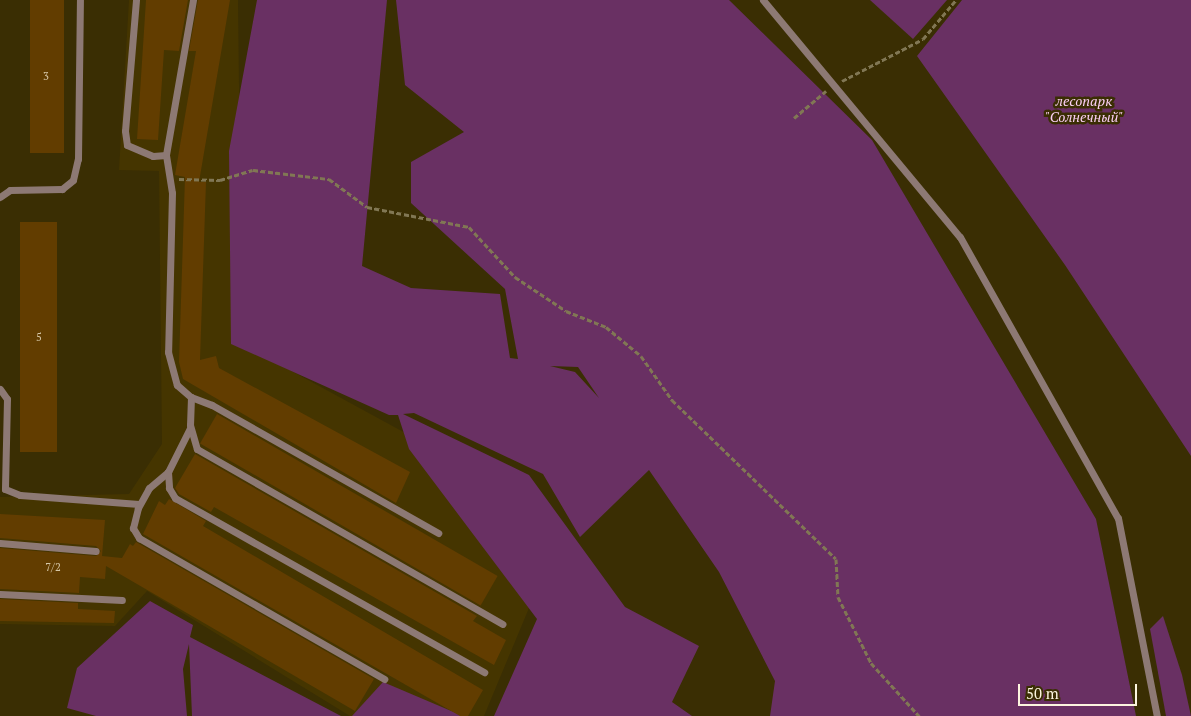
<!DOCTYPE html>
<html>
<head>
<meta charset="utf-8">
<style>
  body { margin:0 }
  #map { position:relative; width:1191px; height:716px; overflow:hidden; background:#3a2e03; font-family:"PT Serif",serif }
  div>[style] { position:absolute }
  .built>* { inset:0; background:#453500 }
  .green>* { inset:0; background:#693063 }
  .building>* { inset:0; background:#623d00; transform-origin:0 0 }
  .path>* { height:3px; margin-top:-1.5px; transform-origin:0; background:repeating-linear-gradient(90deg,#817754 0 5px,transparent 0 7.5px) }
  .lane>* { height:7px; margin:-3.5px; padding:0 3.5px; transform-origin:3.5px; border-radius:3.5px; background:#8d7974 }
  span { translate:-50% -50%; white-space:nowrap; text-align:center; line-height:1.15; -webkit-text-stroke:5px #3a2e03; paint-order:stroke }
  .number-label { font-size:11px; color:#d6c7a7 }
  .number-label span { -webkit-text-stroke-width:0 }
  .park-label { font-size:14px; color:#fcd0f6; font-style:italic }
  .scale { position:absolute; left:1018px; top:684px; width:119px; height:22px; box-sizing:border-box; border:2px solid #fcf5df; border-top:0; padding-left:6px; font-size:15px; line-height:18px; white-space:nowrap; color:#fcf5df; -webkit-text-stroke:4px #3a2e03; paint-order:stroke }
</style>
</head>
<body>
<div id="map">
  <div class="built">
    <div style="clip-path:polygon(129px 0,238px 0,242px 344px,420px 441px,529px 608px,484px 716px,350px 716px,147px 591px,115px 626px,0 624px,0 497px,129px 494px,162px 444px,159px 171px,119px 170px)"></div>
  </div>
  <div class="green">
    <div style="clip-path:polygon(evenodd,257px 0,387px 0,362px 266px,411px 288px,500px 294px,510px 358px,518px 359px,505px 289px,411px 203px,411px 162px,464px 132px,405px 85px,396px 0,729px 0,872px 140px,1096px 519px,1136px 716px,770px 716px,775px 681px,719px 572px,649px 470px,580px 537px,543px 474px,414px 413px,403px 414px,529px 475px,625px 607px,699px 646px,672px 702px,692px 716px,494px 716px,537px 619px,409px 449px,398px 415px,389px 415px,231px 344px,229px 151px,257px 0,550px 366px,578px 367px,599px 398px,575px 372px,550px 366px)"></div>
    <div style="clip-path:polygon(870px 0,947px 0,913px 39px)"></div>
    <div style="clip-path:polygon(962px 0,1191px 0,1191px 456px,1065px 265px,917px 56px)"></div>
    <div style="clip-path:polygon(150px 601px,193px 625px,190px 637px,341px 716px,192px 716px,189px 644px,183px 669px,187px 716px,96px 716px,67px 708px,77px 668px)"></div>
    <div style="clip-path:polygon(1163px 616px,1182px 675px,1191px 716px,1166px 716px,1150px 629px)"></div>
    <div style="clip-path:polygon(383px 682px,463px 716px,352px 716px)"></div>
  </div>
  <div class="building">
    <div style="left:30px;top:0;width:34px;height:153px"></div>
    <div style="clip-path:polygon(146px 0,188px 0,179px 51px,164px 50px,158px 140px,137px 139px)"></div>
    <div style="clip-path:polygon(198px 0,230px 0,199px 182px,206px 182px,200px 360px,216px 356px,219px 368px,410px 472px,396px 503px,183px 379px,179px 362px,185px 177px,175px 175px,196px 51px,189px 51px)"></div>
    <div style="left:20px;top:222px;width:37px;height:230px"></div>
    <div style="left:217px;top:414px;width:324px;height:34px;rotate:30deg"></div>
    <div style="clip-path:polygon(195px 454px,477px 616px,473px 621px,506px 640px,494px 665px,214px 507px,211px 512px,179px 494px,175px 488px)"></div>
    <div style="clip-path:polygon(169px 499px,206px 521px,203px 526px,483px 690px,468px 716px,460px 716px,143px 534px,159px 501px,165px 505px)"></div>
    <div style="clip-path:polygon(0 514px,105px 520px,102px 556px,122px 558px,130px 544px,133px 546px,136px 542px,374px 679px,355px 711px,106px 566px,105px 579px,80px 577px,79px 593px,0 589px,0 548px,96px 556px,101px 551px,96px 546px,0 538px)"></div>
    <div style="clip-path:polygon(0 599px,78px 603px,78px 609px,115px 611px,114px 623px,0 621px)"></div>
  </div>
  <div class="path">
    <div style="left:842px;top:81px;width:91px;rotate:-27.4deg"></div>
    <div style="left:923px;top:39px;width:51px;rotate:-49.8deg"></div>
    <div style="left:794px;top:118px;width:42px;rotate:-40.2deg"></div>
    <div style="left:179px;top:179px;width:41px;rotate:1.4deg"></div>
    <div style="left:220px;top:180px;width:34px;rotate:-17deg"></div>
    <div style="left:253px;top:170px;width:77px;rotate:6.8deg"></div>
    <div style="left:329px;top:179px;width:47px;rotate:36.4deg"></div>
    <div style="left:367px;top:207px;width:104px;rotate:11.1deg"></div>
    <div style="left:469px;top:227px;width:68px;rotate:47.4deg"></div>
    <div style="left:515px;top:277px;width:61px;rotate:33.7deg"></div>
    <div style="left:566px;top:311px;width:43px;rotate:21.8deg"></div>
    <div style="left:606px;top:327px;width:45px;rotate:39.6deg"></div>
    <div style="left:641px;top:356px;width:54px;rotate:54.8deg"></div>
    <div style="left:672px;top:400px;width:228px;rotate:44.1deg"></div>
    <div style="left:836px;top:559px;width:38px;rotate:87deg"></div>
    <div style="left:838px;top:597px;width:74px;rotate:63.4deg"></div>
    <div style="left:871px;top:663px;width:72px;rotate:47.8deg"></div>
  </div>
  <div class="lane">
    <div style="left:136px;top:0;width:131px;rotate:94.8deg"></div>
    <div style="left:125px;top:131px;width:14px;rotate:82deg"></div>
    <div style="left:127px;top:145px;width:28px;rotate:23deg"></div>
    <div style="left:153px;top:156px;width:13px;rotate:-4deg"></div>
    <div style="left:193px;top:0;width:157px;rotate:99.9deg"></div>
    <div style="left:166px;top:155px;width:38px;rotate:81deg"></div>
    <div style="left:172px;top:193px;width:159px;rotate:91.4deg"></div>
    <div style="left:168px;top:352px;width:34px;rotate:75deg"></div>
    <div style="left:177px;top:385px;width:18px;rotate:41deg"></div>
    <div style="left:191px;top:397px;width:22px;rotate:21deg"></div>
    <div style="left:212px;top:405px;width:260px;rotate:29.5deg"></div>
    <div style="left:763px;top:0;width:308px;rotate:50.3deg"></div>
    <div style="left:960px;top:237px;width:322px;rotate:60.7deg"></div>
    <div style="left:1118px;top:518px;width:202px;rotate:78.9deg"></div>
    <div style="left:0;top:197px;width:12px;rotate:-35deg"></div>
    <div style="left:10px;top:190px;width:52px;rotate:-1.1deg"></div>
    <div style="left:62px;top:189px;width:14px;rotate:-39deg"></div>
    <div style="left:73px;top:180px;width:22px;rotate:-77deg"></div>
    <div style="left:78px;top:159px;width:159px;rotate:-89.3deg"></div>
    <div style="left:0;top:389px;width:12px;rotate:55deg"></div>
    <div style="left:7px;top:399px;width:90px;rotate:91.3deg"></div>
    <div style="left:5px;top:489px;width:16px;rotate:22deg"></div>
    <div style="left:20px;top:495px;width:119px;rotate:4.3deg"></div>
    <div style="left:191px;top:397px;width:28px;rotate:92deg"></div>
    <div style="left:190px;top:425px;width:25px;rotate:74deg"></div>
    <div style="left:197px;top:449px;width:352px;rotate:29.8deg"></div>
    <div style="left:190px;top:428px;width:49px;rotate:116.6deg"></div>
    <div style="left:168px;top:472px;width:16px;rotate:86deg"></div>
    <div style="left:169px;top:488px;width:12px;rotate:59deg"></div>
    <div style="left:175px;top:498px;width:355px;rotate:29.4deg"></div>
    <div style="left:168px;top:472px;width:25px;rotate:140deg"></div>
    <div style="left:149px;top:488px;width:23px;rotate:119deg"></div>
    <div style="left:138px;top:508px;width:21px;rotate:104deg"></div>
    <div style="left:133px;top:528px;width:12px;rotate:59deg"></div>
    <div style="left:139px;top:538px;width:283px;rotate:29.9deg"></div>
    <div style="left:0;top:543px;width:96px;rotate:4.8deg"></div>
    <div style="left:0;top:594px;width:122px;rotate:2.8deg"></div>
  </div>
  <div class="number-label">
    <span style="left:46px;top:76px">3</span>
    <span style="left:39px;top:337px">5</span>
    <span style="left:53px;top:567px">7/2</span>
  </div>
  <div class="park-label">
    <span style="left:1084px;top:109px">лесопарк<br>"Солнечный"</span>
  </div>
  <div class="scale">50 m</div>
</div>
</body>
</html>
